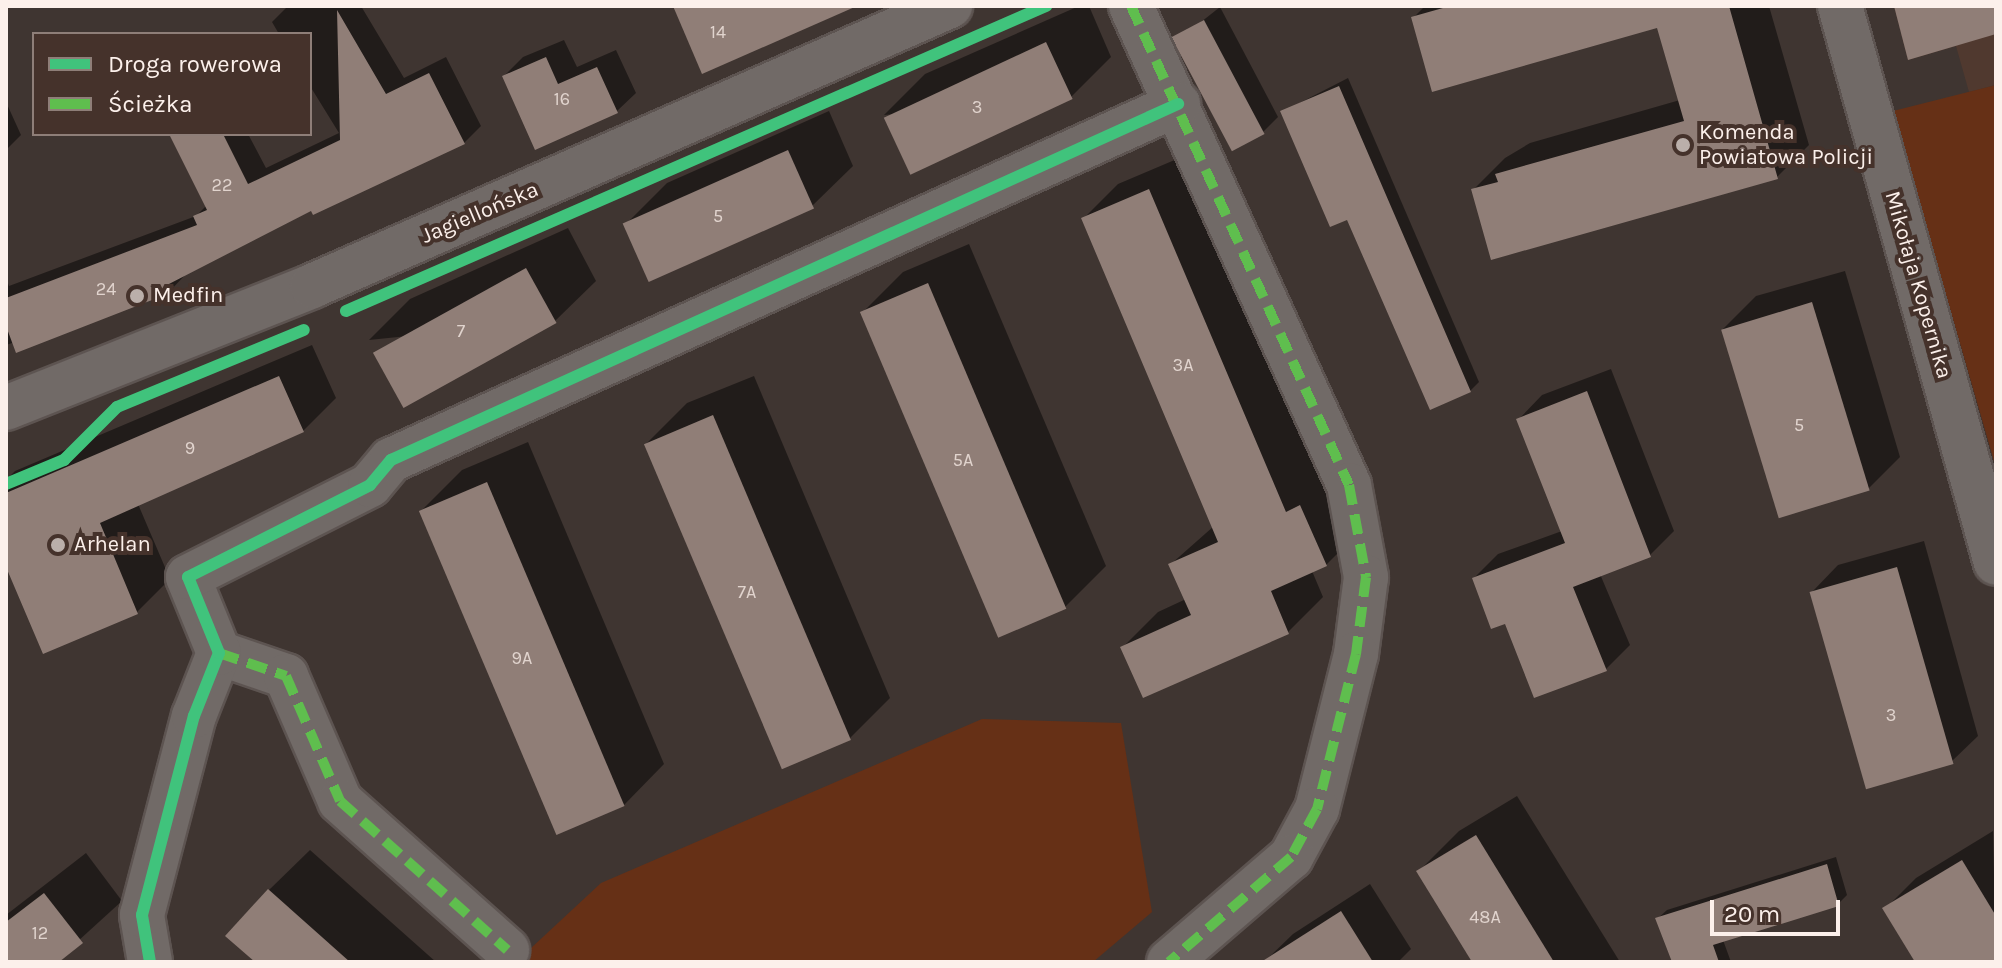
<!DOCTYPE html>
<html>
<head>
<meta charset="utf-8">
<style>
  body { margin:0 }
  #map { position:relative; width:2002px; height:968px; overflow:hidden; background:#3f3531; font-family:Karla,sans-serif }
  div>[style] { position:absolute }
  .built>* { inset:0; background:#50392f }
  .green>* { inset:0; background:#663016 }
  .shadow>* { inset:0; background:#0007 }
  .building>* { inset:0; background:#907e77; transform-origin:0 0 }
  .roads { filter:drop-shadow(2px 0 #5d5451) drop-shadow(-2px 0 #5d5451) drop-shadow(0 2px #5d5451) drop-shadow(0 -2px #5d5451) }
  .minor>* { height:44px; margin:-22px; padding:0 22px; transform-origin:22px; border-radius:22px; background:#716a67 }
  .quiet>* { height:10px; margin-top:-5px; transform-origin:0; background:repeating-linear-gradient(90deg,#5fbe4e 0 20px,transparent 0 30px) }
  .cycleway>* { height:12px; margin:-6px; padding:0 6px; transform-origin:6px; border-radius:6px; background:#40c37c }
  .dots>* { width:22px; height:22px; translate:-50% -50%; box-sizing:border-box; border:4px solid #45322b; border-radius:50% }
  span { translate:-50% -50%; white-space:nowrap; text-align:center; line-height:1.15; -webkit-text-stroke:8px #45322b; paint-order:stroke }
  .number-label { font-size:18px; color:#e1d4ce }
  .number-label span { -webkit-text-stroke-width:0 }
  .poi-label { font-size:22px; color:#fcf0eb }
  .left { translate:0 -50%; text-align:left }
  .street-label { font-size:22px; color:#fcf0eb }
  .frame { position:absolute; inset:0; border:8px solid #fcf0eb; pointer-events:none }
  .legend { position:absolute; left:32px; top:32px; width:280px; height:104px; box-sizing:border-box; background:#45322b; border:2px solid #8e7e78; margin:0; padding:10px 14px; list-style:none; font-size:24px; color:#fcf0eb }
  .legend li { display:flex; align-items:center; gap:16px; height:40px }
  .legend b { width:40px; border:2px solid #8e7e78 }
  .scale { position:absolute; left:1710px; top:900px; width:130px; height:36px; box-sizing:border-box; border:4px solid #fcf0eb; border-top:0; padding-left:10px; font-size:24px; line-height:28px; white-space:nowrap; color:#fcf0eb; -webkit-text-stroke:6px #45322b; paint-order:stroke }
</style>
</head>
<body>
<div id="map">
  <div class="built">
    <div style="clip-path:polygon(1894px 6px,1996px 6px,1996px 85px,1969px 92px,1956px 46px,1908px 60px)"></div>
  </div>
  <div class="green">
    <div style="clip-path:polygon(1996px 85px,1996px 468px,1893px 111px)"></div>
    <div style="clip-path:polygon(982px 719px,1121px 723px,1152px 912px,1093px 962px,516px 962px,601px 883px)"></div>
  </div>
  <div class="shadow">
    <div style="clip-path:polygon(288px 6px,361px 6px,404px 78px,446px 57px,481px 126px,464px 143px,312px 208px,186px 274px,169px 292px,6px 345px,6px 278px,9px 286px,196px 216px,207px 205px,223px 134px,248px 134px,266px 168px,339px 133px,310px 86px,310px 34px,279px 34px,272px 22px)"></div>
    <div style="clip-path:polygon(1079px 6px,1089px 6px,1111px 57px,1070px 98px,884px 115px,925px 74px)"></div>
    <div style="clip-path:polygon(1425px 6px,1769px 6px,1809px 145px,1777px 177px,1473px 190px,1505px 158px,1530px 143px,1680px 100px,1659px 26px,1413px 18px)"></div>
    <div style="clip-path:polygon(1220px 7px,1278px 117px,1263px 132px,1235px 145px,1177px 41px)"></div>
    <div style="clip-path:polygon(564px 40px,577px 67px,616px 50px,636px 93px,617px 111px,504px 76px,523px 57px)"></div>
    <div style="clip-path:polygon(1348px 78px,1479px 382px,1470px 391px,1348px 217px,1282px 112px)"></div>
    <div style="clip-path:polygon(6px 102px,21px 135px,6px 150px)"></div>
    <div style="clip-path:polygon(829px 111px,853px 166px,812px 206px,626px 224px,667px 183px)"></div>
    <div style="clip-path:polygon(1184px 156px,1321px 478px,1336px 472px,1361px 530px,1326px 565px,1312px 571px,1323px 597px,1288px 632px,1123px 647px,1158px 612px,1186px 599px,1171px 564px,1214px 526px,1083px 219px,1118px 184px)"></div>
    <div style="clip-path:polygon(568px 228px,596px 281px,555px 321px,369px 340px,410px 299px)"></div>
    <div style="clip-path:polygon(969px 244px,1106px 566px,1065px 607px,1000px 634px,862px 313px,903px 272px)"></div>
    <div style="clip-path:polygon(1845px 271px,1900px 457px,1867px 490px,1723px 329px,1756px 296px)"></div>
    <div style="clip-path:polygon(312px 345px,336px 398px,303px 431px,138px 504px,170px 579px,137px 612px,6px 562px,6px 480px,15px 471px)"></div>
    <div style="clip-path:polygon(1611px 369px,1674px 531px,1650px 555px,1600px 574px,1630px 645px,1606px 669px,1506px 621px,1474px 578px,1498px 554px,1562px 531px,1519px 419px,1542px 395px)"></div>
    <div style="clip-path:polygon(754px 376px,890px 698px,849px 739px,646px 444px,687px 403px)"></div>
    <div style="clip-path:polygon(528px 442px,664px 764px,624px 805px,421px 511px,462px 470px)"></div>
    <div style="clip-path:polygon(1924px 541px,1978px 736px,1951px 762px,1812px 592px,1838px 565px)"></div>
    <div style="clip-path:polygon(1517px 796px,1620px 962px,1474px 962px,1418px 872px,1459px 831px)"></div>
    <div style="clip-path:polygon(1993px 831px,1996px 962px,1918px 962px,1885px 909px,1916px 878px)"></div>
    <div style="clip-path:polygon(310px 850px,436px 962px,258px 962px,269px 890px)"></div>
    <div style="clip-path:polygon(86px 853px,122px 901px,55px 962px,6px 962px,6px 915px)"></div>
    <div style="clip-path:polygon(1836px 857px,1847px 895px,1838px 904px,1723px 940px,1731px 962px,1673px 962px,1657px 919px,1667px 910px)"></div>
    <div style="clip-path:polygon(1370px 884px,1411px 949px,1398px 962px,1264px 962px,1293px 934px)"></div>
  </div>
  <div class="building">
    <div style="clip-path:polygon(673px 6px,857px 6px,702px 74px)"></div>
    <div style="clip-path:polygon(1450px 6px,1729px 6px,1778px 179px,1491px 260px,1471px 189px,1498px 182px,1495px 174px,1684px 121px,1657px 28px,1432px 92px,1411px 17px)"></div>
    <div style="clip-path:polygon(1894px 6px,1996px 6px,1996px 34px,1908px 60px)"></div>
    <div style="clip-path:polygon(337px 10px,386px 94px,429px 73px,465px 144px,313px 215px,311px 211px,167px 285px,170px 293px,16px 353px,6px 326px,6px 298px,197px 225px,193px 216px,207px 210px,169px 134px,223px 134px,248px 184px,340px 140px)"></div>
    <div style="left:1204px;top:20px;width:129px;height:37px;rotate:62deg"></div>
    <div style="left:1046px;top:42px;width:63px;height:179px;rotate:65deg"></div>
    <div style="clip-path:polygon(546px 57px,558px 84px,597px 67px,618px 113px,535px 150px,502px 76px)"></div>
    <div style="clip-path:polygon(1339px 86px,1471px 392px,1430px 410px,1347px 220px,1330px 227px,1280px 111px)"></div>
    <div style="left:788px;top:150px;width:64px;height:181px;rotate:66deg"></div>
    <div style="clip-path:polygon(1149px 189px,1286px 512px,1300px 505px,1327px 566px,1271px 591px,1289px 634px,1143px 698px,1120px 647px,1191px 615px,1168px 564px,1218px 542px,1081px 218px)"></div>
    <div style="left:526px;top:268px;width:63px;height:175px;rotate:61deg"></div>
    <div style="left:928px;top:283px;width:354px;height:74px;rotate:67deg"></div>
    <div style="left:1812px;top:302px;width:197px;height:95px;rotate:73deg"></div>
    <div style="clip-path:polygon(279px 376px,304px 432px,100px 523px,138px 614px,43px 654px,6px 567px,6px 493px)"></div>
    <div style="clip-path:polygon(1587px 391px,1651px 557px,1573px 587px,1607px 671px,1534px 698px,1505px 624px,1491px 629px,1472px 578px,1565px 543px,1516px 419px)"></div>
    <div style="left:713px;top:415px;width:353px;height:75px;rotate:67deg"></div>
    <div style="left:487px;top:482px;width:352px;height:74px;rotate:67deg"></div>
    <div style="left:1897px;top:567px;width:205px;height:91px;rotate:74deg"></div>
    <div style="clip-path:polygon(1476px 835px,1554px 962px,1472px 962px,1416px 871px)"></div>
    <div style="clip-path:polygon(1962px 860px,1996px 916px,1996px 962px,1915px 962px,1882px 908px)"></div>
    <div style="clip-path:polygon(1827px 864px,1839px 906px,1713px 945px,1719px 962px,1672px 962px,1655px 918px)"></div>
    <div style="clip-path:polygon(268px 889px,350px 962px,255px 962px,225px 936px)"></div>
    <div style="clip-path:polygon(44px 893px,83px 943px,59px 962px,6px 962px,6px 922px)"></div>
    <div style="clip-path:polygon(1341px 911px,1373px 962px,1261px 962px)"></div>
  </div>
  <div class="roads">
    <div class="minor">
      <div style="left:1131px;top:6px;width:526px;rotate:65.53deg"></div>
      <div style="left:1349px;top:485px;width:94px;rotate:79.5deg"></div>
      <div style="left:1366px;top:577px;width:78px;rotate:97.4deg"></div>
      <div style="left:1356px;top:654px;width:160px;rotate:104.1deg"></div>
      <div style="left:1317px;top:809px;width:55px;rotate:118.4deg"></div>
      <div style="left:1291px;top:857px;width:161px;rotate:139.3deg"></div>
      <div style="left:1840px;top:6px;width:578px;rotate:74.35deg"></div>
      <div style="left:6px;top:408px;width:329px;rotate:-21.7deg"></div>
      <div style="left:312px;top:286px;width:697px;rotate:-23.7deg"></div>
      <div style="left:219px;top:653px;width:71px;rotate:18.9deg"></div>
      <div style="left:286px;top:676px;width:136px;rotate:66.6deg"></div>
      <div style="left:340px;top:801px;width:224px;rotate:41.7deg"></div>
      <div style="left:150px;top:962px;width:48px;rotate:-99.7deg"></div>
      <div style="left:142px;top:915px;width:206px;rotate:-75.4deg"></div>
      <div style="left:194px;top:716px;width:68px;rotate:-68.4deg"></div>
      <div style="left:219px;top:653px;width:82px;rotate:-112.2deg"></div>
      <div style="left:188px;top:577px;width:204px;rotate:-26.8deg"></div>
      <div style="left:370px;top:485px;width:33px;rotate:-50deg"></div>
      <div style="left:391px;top:460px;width:864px;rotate:-24.34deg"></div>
    </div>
  </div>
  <div class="quiet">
    <div style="left:1131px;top:6px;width:526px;rotate:65.53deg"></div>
    <div style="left:1349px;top:485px;width:94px;rotate:79.5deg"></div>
    <div style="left:1366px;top:577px;width:78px;rotate:97.4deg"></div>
    <div style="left:1356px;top:654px;width:160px;rotate:104.1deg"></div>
    <div style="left:1317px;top:809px;width:55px;rotate:118.4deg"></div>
    <div style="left:1291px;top:857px;width:161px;rotate:139.3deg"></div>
    <div style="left:219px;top:653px;width:71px;rotate:18.9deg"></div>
    <div style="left:286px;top:676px;width:136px;rotate:66.6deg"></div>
    <div style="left:340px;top:801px;width:224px;rotate:41.7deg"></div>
  </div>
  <div class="cycleway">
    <div style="left:346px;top:311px;width:764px;rotate:-23.54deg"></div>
    <div style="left:6px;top:484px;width:63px;rotate:-22.5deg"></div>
    <div style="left:64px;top:460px;width:75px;rotate:-45deg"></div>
    <div style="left:117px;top:407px;width:202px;rotate:-22.4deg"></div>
    <div style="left:150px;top:962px;width:48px;rotate:-99.7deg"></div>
    <div style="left:142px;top:915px;width:206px;rotate:-75.4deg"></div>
    <div style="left:194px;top:716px;width:68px;rotate:-68.4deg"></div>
    <div style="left:219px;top:653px;width:82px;rotate:-112.2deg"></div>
    <div style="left:188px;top:577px;width:204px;rotate:-26.8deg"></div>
    <div style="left:370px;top:485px;width:33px;rotate:-50deg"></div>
    <div style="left:391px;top:460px;width:864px;rotate:-24.34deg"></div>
  </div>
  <div class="dots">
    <div style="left:1683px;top:145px;background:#baafaa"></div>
    <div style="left:137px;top:296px;background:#baafaa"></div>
    <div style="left:58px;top:545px;background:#baafaa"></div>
  </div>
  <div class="number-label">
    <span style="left:718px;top:32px">14</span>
    <span style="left:562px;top:99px">16</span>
    <span style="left:977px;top:107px">3</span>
    <span style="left:222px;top:185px">22</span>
    <span style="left:718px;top:216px">5</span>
    <span style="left:106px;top:289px">24</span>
    <span style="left:461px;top:331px">7</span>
    <span style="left:1183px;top:365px">3A</span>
    <span style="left:1799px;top:425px">5</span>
    <span style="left:190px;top:448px">9</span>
    <span style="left:963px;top:460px">5A</span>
    <span style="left:747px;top:592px">7A</span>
    <span style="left:522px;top:658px">9A</span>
    <span style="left:1891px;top:715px">3</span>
    <span style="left:1485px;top:917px">48A</span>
    <span style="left:40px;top:933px">12</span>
  </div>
  <div class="poi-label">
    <span class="left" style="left:1699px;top:145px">Komenda<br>Powiatowa Policji</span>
    <span class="left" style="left:153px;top:296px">Medfin</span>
    <span class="left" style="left:74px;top:545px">Arhelan</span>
  </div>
  <div class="street-label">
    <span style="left:480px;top:213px;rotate:-23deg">Jagiellońska</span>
    <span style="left:1918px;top:285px;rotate:74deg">Mikołaja Kopernika</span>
  </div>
  <div class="frame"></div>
  <ul class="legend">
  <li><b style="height:10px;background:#40c37c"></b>Droga rowerowa</li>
  <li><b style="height:10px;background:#5fbe4e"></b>Ścieżka</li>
  </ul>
  <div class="scale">20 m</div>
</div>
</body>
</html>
